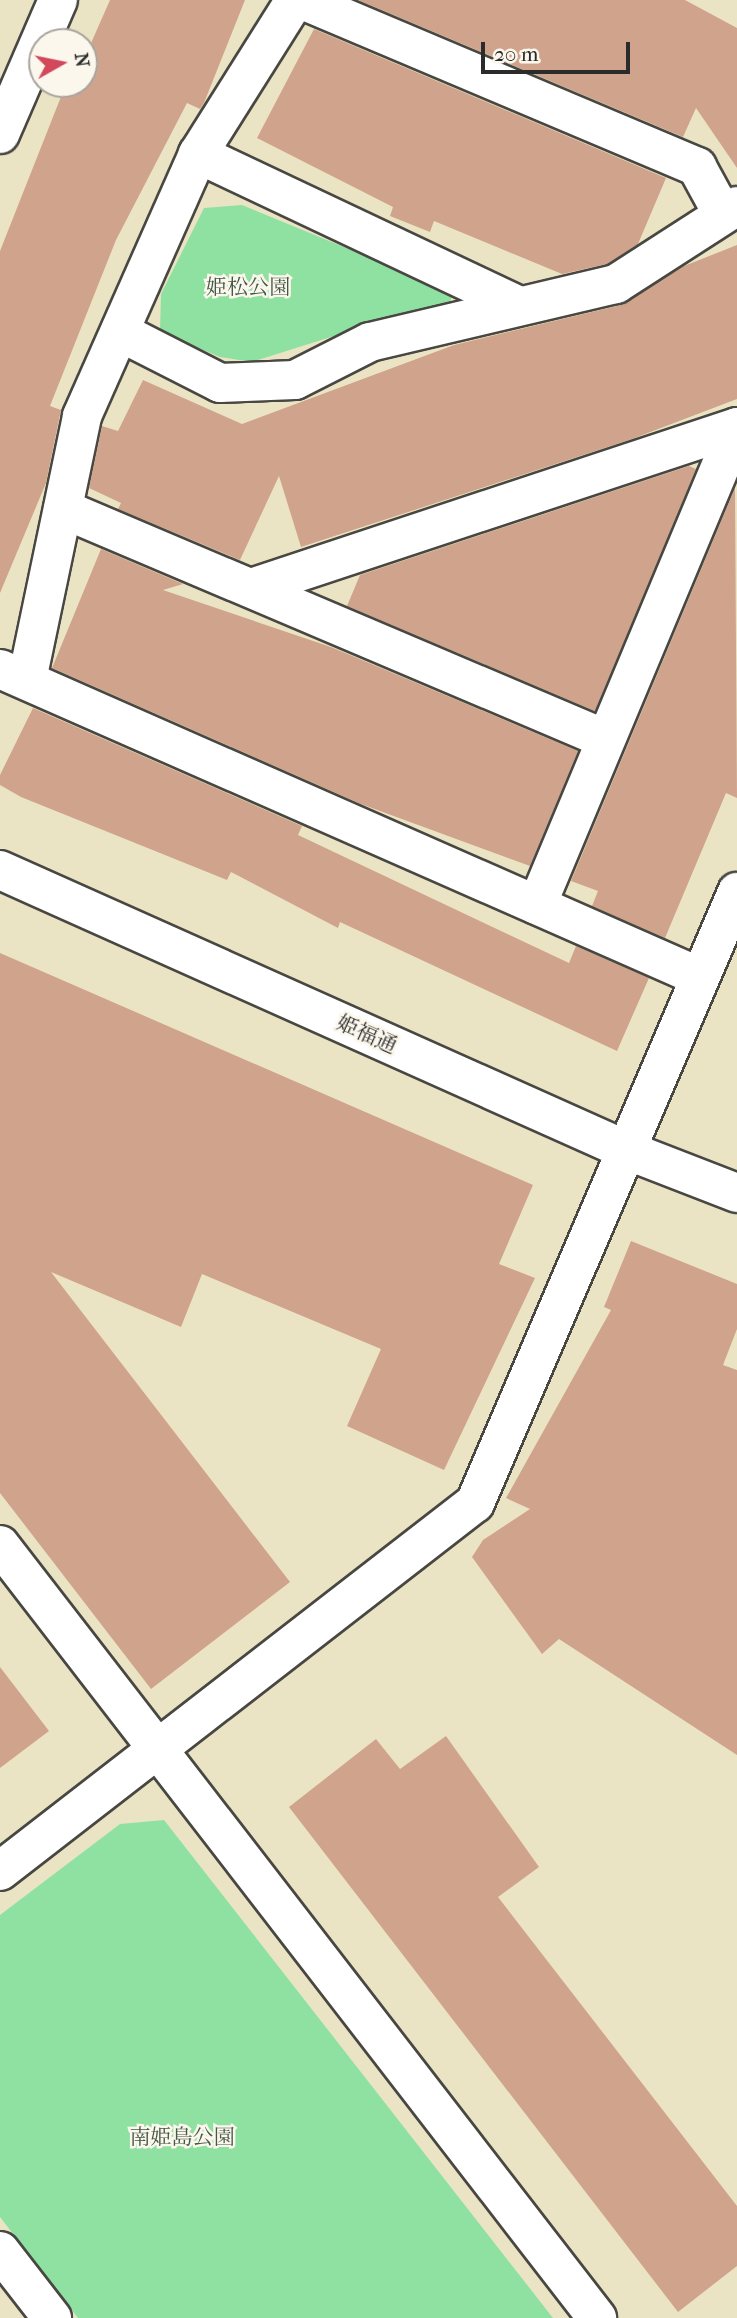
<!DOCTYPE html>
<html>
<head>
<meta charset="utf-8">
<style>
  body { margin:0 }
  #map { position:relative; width:737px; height:2318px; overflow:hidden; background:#ebe4c4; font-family:"IM FELL French Canon","Noto Serif JP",serif }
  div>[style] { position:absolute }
  .green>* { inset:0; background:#8ee1a1 }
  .building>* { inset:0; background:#d0a48c }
  .roads { filter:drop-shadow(2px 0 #484742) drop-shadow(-2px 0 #484742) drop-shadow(0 2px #484742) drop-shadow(0 -2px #484742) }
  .minor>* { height:38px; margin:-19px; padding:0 19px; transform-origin:19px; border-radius:19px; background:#fff }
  span { translate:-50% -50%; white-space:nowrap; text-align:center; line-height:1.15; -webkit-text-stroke:5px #fbf7ec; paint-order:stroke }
  .park-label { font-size:21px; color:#445848 }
  .street-label { font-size:21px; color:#2b2b2b }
  .north { position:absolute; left:28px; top:28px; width:70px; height:70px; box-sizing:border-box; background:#fbf7ec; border:2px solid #a8a59f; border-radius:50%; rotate:81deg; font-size:19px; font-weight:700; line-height:28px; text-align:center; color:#2b2b2b }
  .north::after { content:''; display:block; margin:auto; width:24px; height:32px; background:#d1495b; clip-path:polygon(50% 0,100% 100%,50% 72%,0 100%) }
  .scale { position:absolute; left:481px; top:42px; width:149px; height:32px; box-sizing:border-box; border:4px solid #2b2b2b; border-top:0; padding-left:9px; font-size:21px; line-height:24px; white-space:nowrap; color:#2b2b2b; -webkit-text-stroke:5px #fbf7ec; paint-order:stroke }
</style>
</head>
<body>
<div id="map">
  <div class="green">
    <div style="clip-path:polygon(242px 205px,453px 292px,448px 311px,413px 311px,252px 362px,220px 357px,160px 332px,161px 294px,204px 208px)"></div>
    <div style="clip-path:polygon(164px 1820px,553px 2318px,78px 2318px,0 2217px,0 1915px,120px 1824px)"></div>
  </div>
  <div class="building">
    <div style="clip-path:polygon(110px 0,245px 0,204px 103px,200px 109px,187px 103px,116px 240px,50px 406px,61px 410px,46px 483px,0 593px,0 251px,66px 84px,84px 84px,84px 59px)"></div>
    <div style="clip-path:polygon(358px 0,685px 0,737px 28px,737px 168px,696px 108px,683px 137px)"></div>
    <div style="clip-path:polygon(314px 29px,666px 178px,638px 244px,607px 264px,562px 274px,434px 221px,430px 232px,390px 216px,393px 207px,257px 138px)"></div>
    <div style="clip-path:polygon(737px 245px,737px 399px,632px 439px,301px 547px,279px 476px,240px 560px,118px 509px,121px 503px,89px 488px,102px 426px,118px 431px,143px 380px,242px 424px,454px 345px,621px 305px,684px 266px)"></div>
    <div style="clip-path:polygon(689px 466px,696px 469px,595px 711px,347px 606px,360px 575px)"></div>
    <div style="clip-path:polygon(735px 488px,737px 798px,726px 793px,665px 938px,592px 906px,598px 891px,571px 881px)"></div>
    <div style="clip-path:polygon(101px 549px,183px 584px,163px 590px,331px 647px,578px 751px,530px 866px,361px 804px,52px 668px)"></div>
    <div style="clip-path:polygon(33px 708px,302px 826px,298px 835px,569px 963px,576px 946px,649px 978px,617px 1051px,340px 922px,338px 928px,231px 872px,227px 880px,21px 797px,0 785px,0 775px)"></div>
    <div style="clip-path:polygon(0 953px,533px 1185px,499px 1264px,535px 1278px,444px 1470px,347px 1426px,381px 1349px,202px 1274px,181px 1327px,51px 1272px,290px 1582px,151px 1689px,0 1493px)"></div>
    <div style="clip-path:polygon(631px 1241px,737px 1284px,737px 1329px,723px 1365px,737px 1370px,737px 1755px,559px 1639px,542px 1654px,472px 1557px,483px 1540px,530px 1509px,506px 1498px,611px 1310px,604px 1307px)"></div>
    <div style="clip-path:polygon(0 1667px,49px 1731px,0 1768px)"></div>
    <div style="clip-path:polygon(446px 1736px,539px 1867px,498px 1897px,737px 2206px,737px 2266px,678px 2312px,289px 1807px,376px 1739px,400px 1769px)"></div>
  </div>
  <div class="roads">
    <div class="minor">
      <div style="left:302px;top:0;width:429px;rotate:22.9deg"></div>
      <div style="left:697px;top:167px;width:50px;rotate:61.4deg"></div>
      <div style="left:0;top:134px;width:146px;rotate:-66.6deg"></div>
      <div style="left:198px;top:154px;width:354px;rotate:25.3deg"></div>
      <div style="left:120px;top:332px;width:112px;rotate:27deg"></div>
      <div style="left:220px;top:383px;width:75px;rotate:-2.3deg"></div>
      <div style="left:295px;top:380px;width:84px;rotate:-26.9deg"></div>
      <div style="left:370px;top:342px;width:253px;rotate:-13.3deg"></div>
      <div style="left:616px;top:284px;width:144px;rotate:-32.8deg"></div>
      <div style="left:63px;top:509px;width:587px;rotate:22.98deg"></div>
      <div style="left:251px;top:588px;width:512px;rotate:-18.33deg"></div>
      <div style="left:0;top:669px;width:765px;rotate:23.75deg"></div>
      <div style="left:27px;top:680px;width:270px;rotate:-78.2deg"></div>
      <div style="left:82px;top:416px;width:287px;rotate:-66.1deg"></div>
      <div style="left:198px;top:154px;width:182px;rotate:-57.8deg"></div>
      <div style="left:0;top:870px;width:686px;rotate:24.1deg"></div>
      <div style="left:626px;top:1150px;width:119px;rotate:21.2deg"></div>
      <div style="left:537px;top:905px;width:518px;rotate:-67.3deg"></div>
      <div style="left:0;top:1545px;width:977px;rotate:52.32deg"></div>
      <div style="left:0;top:1871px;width:601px;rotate:-37.77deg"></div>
      <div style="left:475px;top:1503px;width:665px;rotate:-66.79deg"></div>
      <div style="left:0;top:2251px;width:85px;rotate:52.2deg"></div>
    </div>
  </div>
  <div class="park-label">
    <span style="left:248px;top:287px">姫松公園</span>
    <span style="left:182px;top:2137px">南姫島公園</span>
  </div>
  <div class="street-label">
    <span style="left:367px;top:1034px;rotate:24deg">姫福通</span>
  </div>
  <div class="north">N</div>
  <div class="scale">20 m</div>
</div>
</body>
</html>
